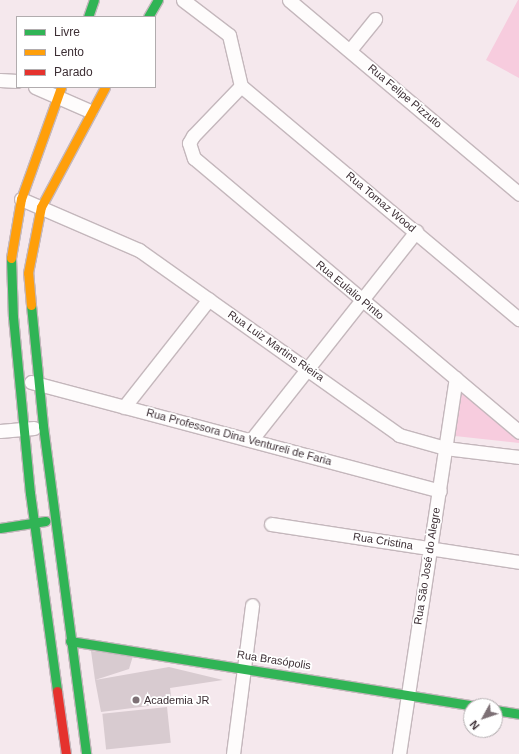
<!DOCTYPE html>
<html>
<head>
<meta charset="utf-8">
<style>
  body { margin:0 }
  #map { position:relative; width:519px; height:754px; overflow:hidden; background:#f5e8ed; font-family:Helvetica,sans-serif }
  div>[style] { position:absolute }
  .green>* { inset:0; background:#f7ccde }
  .building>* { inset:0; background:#d8cbd0; transform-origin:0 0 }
  .roads { filter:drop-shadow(1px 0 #c4b7bc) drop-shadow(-1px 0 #c4b7bc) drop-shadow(0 1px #c4b7bc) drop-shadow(0 -1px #c4b7bc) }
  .street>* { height:13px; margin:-6.5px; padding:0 6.5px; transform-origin:6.5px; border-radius:6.5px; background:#fefcfc }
  .fast>* { height:9px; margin:-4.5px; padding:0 4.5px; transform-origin:4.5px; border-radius:4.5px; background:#30b455 }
  .slow>* { height:9px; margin:-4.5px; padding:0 4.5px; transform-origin:4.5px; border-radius:4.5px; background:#ff9f0a }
  .jam>* { height:9px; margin:-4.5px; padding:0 4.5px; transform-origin:4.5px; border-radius:4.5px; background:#e5322d }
  .dots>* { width:11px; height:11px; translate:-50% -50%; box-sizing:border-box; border:2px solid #fff; border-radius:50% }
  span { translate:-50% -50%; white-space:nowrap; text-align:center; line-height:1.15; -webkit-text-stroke:3.5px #fff; paint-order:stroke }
  .street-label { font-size:11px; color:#3d2f35 }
  .poi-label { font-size:11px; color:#3d2f35 }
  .left { translate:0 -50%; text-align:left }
  .legend { position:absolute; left:16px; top:16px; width:140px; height:72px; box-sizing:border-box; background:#fff; border:1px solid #b1acae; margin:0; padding:5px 7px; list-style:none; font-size:12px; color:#3d2f35 }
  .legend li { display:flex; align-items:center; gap:8px; height:20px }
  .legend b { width:20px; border:1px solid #b1acae }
  .north { position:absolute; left:463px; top:698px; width:40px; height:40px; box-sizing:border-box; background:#fff; border:1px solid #b1acae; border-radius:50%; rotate:230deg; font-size:11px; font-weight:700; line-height:16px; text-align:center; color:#3d2f35 }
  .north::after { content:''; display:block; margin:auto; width:14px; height:18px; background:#7d7075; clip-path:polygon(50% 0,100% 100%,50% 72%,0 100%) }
</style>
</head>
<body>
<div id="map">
  <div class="green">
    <div style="clip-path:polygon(518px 0,519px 0,519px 78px,486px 60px)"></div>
    <div style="clip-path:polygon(461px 389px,519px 437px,519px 443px,455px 436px)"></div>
  </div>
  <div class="building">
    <div style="clip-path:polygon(91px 651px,133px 656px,129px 669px,95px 680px,169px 667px,223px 680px,170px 688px,172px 703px,101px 712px,95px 680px)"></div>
    <div style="left:167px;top:707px;width:36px;height:65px;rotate:84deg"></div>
  </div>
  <div class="roads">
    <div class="street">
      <div style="left:183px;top:0;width:58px;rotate:37.3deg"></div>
      <div style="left:229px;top:35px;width:52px;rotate:76.8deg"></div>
      <div style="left:289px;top:0;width:301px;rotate:40.1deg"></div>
      <div style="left:350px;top:50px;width:40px;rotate:-51deg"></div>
      <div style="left:0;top:80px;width:17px;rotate:3deg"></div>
      <div style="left:241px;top:86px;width:69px;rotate:133.8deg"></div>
      <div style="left:193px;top:136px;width:8px;rotate:120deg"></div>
      <div style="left:189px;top:143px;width:16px;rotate:72deg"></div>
      <div style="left:194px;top:158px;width:425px;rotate:40.1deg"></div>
      <div style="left:241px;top:86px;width:363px;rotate:40deg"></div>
      <div style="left:35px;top:87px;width:60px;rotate:23.6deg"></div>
      <div style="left:21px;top:199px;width:129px;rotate:23.4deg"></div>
      <div style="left:139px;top:250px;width:319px;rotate:35.4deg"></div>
      <div style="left:399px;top:435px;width:48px;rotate:15.8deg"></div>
      <div style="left:445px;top:448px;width:75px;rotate:6.9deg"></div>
      <div style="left:31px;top:382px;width:423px;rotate:14.9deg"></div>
      <div style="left:124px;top:407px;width:137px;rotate:-51.8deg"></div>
      <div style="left:0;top:431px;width:34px;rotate:-5deg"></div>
      <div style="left:252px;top:439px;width:265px;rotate:-51.7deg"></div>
      <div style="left:271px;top:524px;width:251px;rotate:8.7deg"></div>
      <div style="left:233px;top:754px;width:150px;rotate:-82.7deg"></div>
      <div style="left:399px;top:754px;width:380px;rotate:-81.4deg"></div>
    </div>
    <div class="fast">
      <div style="left:88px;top:17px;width:18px;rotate:-71deg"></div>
      <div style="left:148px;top:17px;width:20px;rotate:-60deg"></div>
      <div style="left:11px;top:258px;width:59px;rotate:88.1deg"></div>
      <div style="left:13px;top:317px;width:177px;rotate:84.5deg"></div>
      <div style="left:30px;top:493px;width:200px;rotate:82.2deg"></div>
      <div style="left:31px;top:305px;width:122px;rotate:84.3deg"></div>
      <div style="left:43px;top:426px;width:331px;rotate:82.5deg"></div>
      <div style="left:0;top:528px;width:46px;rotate:-8.8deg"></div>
      <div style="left:70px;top:641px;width:409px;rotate:9.1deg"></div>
      <div style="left:495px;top:710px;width:24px;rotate:9deg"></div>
    </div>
    <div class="slow">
      <div style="left:11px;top:258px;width:60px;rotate:-80.4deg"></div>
      <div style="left:21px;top:199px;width:119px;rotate:-70.3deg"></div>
      <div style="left:31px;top:305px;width:32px;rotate:-95deg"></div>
      <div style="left:28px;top:273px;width:67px;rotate:-78.9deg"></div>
      <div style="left:41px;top:207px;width:136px;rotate:-61.9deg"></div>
    </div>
    <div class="jam">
      <div style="left:57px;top:691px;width:64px;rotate:81.9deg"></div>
    </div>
  </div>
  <div class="dots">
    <div style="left:136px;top:700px;background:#7d7075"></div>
  </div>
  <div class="street-label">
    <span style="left:405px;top:96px;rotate:40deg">Rua Felipe Pizzuto</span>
    <span style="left:381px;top:202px;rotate:40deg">Rua Tomaz Wood</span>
    <span style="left:350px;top:290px;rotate:40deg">Rua Eulalio Pinto</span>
    <span style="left:276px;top:346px;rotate:35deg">Rua Luiz Martins Rieira</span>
    <span style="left:239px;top:437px;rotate:15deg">Rua Professora Dina Ventureli de Faria</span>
    <span style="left:383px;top:541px;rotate:9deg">Rua Cristina</span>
    <span style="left:427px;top:566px;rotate:-81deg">Rua São José do Alegre</span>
    <span style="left:274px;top:660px;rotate:9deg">Rua Brasópolis</span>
  </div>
  <div class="poi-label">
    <span class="left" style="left:144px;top:700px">Academia JR</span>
  </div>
  <ul class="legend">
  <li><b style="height:5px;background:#30b455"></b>Livre</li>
  <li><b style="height:5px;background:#ff9f0a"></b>Lento</li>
  <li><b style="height:5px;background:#e5322d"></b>Parado</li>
  </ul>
  <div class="north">N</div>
</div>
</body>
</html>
